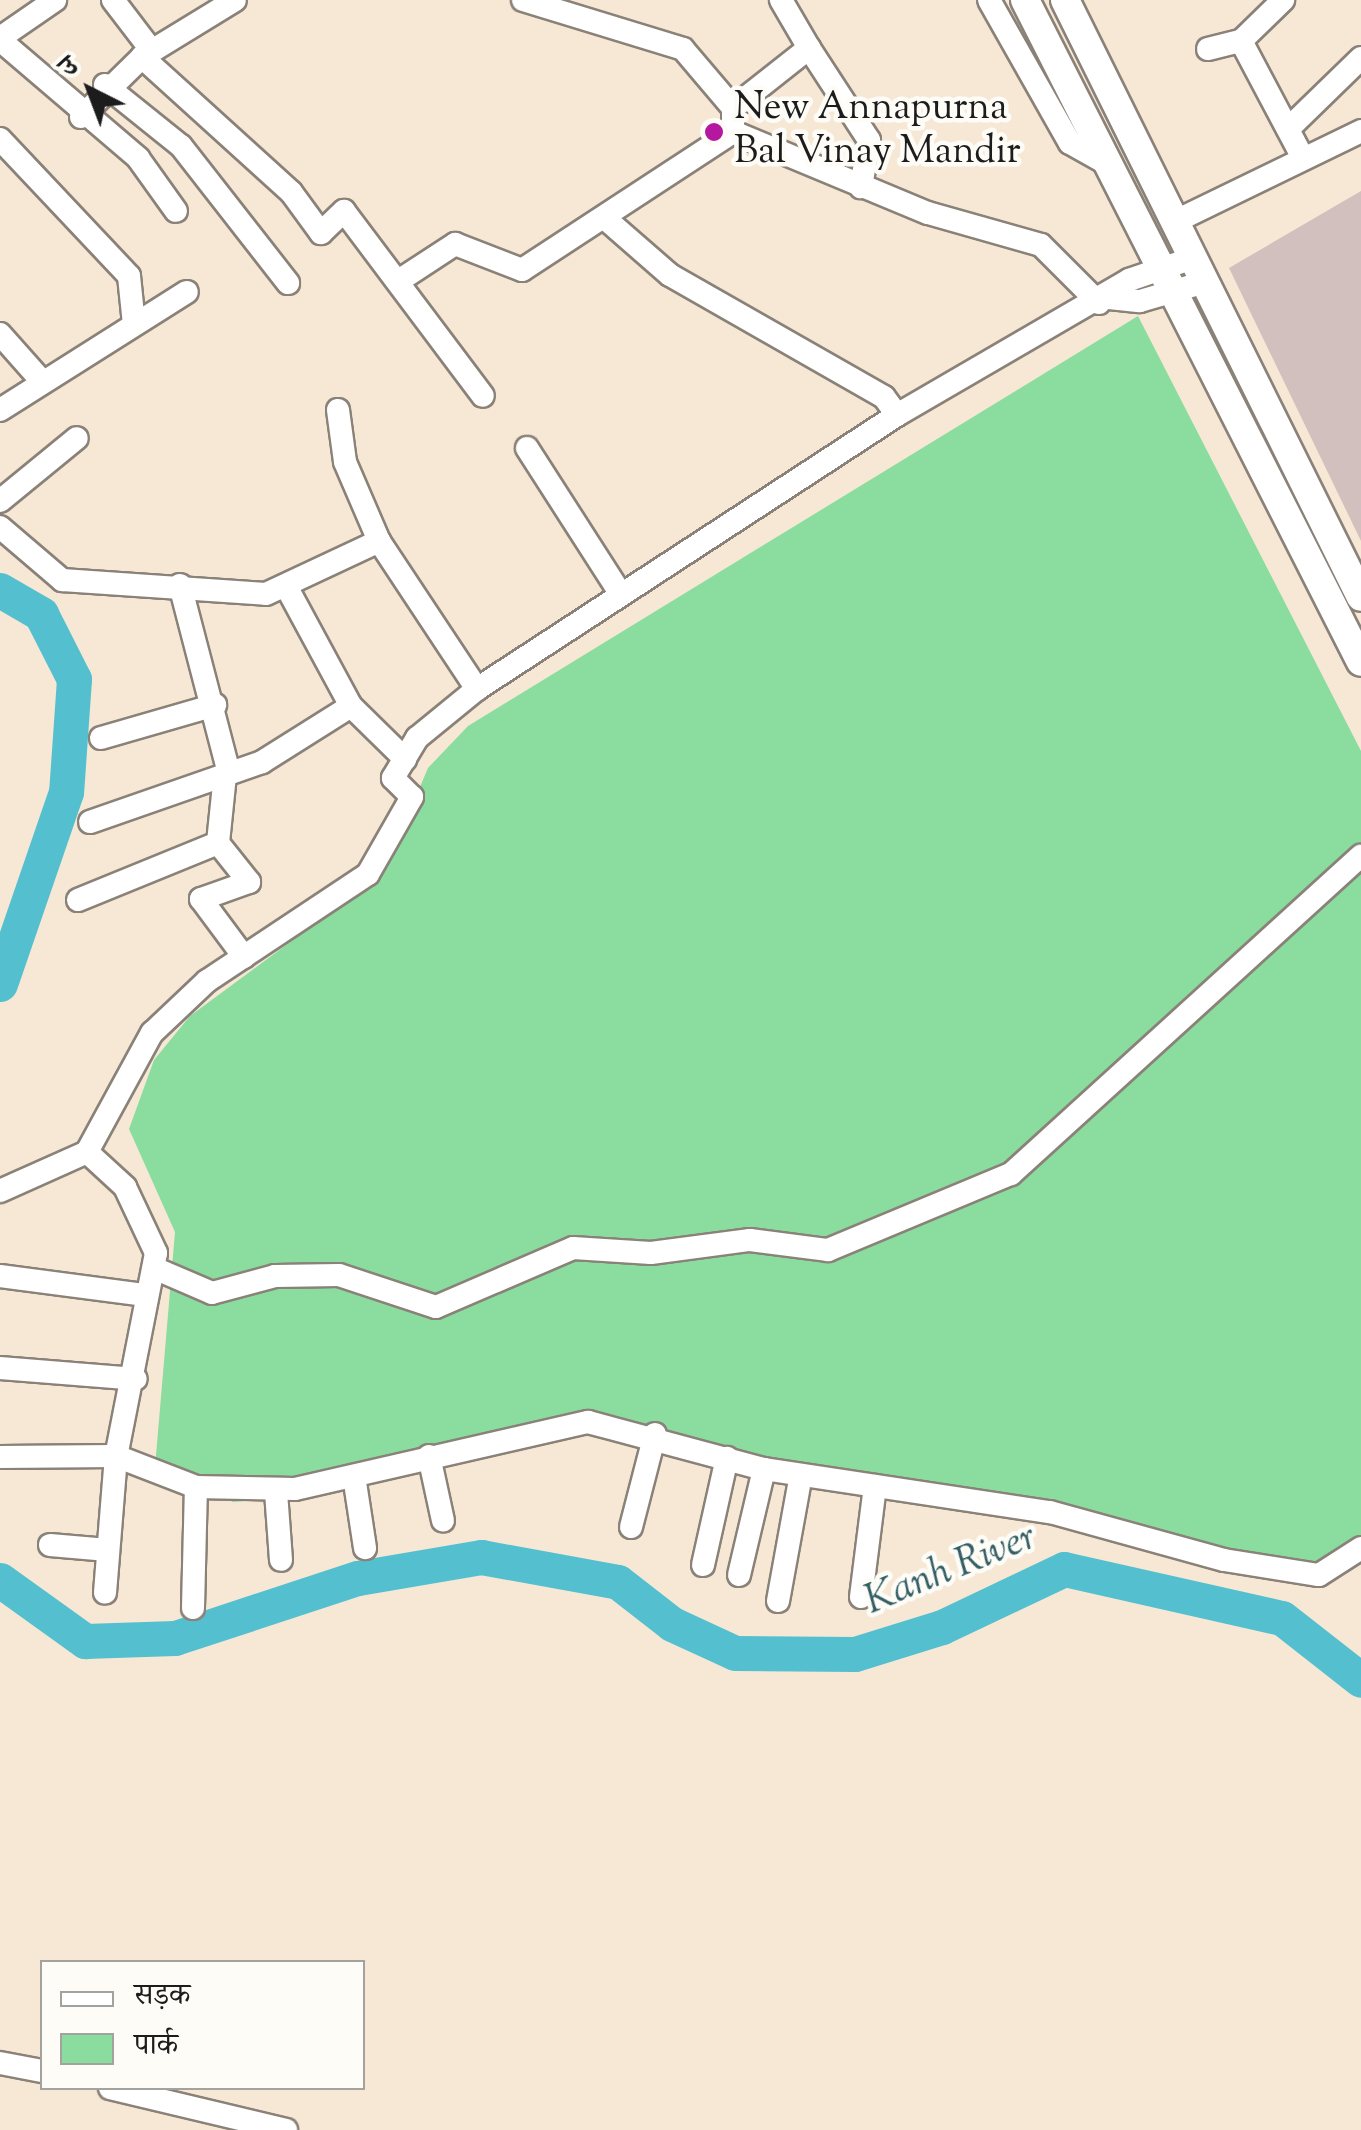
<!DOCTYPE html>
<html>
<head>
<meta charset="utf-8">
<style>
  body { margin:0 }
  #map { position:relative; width:1361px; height:2130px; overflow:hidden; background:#f7e8d5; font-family:"Sorts Mill Goudy","Noto Serif Devanagari",serif }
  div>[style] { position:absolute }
  .industrial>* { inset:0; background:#d1c0bd }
  .green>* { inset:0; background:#8add9f }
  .river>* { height:35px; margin:-17.5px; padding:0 17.5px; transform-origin:17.5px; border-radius:17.5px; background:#54c0cf }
  .roads { filter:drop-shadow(2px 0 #8a8278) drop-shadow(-2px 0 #8a8278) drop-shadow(0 2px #8a8278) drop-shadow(0 -2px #8a8278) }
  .minor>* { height:22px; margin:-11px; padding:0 11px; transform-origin:11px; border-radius:11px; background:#fff }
  .major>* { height:28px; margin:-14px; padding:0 14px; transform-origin:14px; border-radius:14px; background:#fff }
  .dots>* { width:28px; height:28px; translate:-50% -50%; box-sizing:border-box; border:5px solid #fdfcf7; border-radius:50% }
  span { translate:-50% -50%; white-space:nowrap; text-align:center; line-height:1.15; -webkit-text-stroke:9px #fdfcf7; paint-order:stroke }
  .poi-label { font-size:38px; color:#1c1c1c }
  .left { translate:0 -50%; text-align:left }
  .water-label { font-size:40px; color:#325e64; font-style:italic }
  .legend { position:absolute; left:40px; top:1960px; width:325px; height:130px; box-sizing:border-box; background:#fdfcf7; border:2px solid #a3a29f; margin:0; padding:12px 18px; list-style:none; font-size:30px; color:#1c1c1c }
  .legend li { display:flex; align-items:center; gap:20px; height:50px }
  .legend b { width:50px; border:2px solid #a3a29f }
  .north { position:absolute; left:40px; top:40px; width:100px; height:100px; -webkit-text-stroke:8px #fdfcf7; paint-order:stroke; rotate:318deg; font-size:28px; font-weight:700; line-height:40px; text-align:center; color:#1c1c1c }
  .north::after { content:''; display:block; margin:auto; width:35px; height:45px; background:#1c1c1c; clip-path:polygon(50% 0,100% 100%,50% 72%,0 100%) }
</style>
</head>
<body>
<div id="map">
  <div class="industrial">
    <div style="clip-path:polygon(1361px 191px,1361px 541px,1229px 268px)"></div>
  </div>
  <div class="green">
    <div style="clip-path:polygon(1138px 316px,1361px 751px,1361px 1545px,1343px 1571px,906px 1495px,618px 1427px,282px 1499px,233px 1502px,155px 1467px,175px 1232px,129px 1129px,154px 1060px,190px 1016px,362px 889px,399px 836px,428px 768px,468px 726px)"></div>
  </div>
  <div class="river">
    <div style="left:0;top:590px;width:48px;rotate:30.3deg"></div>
    <div style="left:41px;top:614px;width:73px;rotate:63.1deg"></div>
    <div style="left:74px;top:679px;width:113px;rotate:94deg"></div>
    <div style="left:66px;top:792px;width:203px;rotate:109deg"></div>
    <div style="left:0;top:1580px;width:105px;rotate:35.7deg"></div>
    <div style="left:85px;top:1641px;width:90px;rotate:-1.9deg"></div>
    <div style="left:175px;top:1638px;width:193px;rotate:-18.2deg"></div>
    <div style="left:358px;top:1578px;width:125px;rotate:-9.7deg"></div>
    <div style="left:481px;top:1557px;width:139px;rotate:10.3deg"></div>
    <div style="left:618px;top:1582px;width:68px;rotate:37.9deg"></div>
    <div style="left:672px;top:1624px;width:69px;rotate:24.7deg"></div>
    <div style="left:735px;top:1653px;width:120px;rotate:0.5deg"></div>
    <div style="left:855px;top:1654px;width:91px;rotate:-17.2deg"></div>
    <div style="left:942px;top:1627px;width:135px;rotate:-25.4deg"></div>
    <div style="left:1064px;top:1569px;width:223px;rotate:12.7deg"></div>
    <div style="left:1282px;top:1618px;width:100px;rotate:38.1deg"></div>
  </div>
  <div class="roads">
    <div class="minor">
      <div style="left:113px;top:0;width:64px;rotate:52.6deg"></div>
      <div style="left:523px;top:0;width:167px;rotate:17deg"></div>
      <div style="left:683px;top:49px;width:77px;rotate:49.7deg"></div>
      <div style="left:733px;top:108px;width:24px;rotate:90deg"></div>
      <div style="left:989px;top:0;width:164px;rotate:60.5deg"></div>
      <div style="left:1070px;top:143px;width:47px;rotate:29.3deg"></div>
      <div style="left:0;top:38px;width:67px;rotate:-34.6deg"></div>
      <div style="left:0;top:40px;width:182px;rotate:40.5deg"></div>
      <div style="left:138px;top:158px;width:65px;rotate:54.4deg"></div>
      <div style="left:1241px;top:41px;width:132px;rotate:62.1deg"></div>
      <div style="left:809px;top:48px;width:110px;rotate:56.9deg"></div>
      <div style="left:869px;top:140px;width:48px;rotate:99.7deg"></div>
      <div style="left:1208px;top:49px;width:34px;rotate:-14deg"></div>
      <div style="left:1241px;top:41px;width:59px;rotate:-44.3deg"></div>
      <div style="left:142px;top:57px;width:201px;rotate:42.2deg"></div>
      <div style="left:291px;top:192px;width:51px;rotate:53.8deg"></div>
      <div style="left:321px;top:233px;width:32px;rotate:-44deg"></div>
      <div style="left:344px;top:211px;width:231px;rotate:53.1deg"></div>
      <div style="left:105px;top:85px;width:97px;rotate:38.8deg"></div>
      <div style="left:181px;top:146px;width:174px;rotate:52deg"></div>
      <div style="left:733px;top:108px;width:97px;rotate:-38.3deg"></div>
      <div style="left:809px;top:48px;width:56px;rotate:-120.3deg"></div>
      <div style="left:81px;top:117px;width:86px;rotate:-44.5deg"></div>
      <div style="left:142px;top:57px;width:109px;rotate:-31.5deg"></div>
      <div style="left:1288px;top:129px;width:102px;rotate:-44.2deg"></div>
      <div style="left:0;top:139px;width:188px;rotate:46.7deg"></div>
      <div style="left:129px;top:276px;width:48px;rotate:84.1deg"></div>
      <div style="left:608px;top:221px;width:82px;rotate:41.1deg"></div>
      <div style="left:670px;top:275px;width:246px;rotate:29.7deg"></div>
      <div style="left:884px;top:397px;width:22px;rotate:54deg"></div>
      <div style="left:1174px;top:222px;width:208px;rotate:-25.9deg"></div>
      <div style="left:400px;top:280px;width:66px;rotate:-33.2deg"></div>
      <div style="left:455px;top:244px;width:72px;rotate:21.2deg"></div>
      <div style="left:522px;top:270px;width:252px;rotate:-33.2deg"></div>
      <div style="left:733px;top:132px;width:211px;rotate:22.6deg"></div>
      <div style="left:928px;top:213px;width:117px;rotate:15.8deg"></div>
      <div style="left:1041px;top:245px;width:82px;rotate:45deg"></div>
      <div style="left:1109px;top:298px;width:31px;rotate:6deg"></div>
      <div style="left:1140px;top:301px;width:68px;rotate:-16.3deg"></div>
      <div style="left:0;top:334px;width:60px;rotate:48.4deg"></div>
      <div style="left:0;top:410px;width:221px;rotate:-32.3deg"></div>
      <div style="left:338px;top:410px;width:52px;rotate:82.3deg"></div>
      <div style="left:345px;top:462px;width:86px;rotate:66.7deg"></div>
      <div style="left:527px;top:448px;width:172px;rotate:57.3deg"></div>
      <div style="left:0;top:501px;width:99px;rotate:-39.3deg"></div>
      <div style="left:0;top:527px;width:82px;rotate:40.5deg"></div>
      <div style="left:62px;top:580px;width:204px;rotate:3.9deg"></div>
      <div style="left:266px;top:594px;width:125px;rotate:-25.1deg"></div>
      <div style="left:379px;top:541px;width:178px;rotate:56.5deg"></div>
      <div style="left:180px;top:585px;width:190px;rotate:75.4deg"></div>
      <div style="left:286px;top:586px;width:136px;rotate:61.6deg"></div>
      <div style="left:351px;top:706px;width:76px;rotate:44.5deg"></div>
      <div style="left:101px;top:738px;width:119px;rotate:-16.1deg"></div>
      <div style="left:225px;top:775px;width:68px;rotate:95.9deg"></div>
      <div style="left:218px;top:843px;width:50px;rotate:51.5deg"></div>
      <div style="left:249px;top:882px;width:51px;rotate:160.5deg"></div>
      <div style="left:201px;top:899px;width:72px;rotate:53.4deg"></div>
      <div style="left:90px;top:822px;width:182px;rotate:-19.2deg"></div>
      <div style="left:262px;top:762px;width:105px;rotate:-32.2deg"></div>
      <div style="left:78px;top:900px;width:151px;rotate:-22.2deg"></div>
      <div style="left:87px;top:1152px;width:52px;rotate:42.6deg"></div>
      <div style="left:125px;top:1187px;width:73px;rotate:64.8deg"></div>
      <div style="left:156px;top:1253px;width:207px;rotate:101.1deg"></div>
      <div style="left:116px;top:1456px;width:86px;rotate:21.2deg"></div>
      <div style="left:196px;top:1487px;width:99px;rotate:1.2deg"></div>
      <div style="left:295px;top:1489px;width:301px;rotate:-12.9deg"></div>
      <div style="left:588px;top:1422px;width:182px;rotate:15deg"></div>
      <div style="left:764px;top:1469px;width:289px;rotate:8.6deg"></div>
      <div style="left:1050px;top:1512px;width:180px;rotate:15.4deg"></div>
      <div style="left:1224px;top:1560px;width:96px;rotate:9deg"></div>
      <div style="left:1319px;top:1575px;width:50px;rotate:-32.7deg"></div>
      <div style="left:0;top:1191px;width:95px;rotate:-24.1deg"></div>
      <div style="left:87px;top:1152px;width:136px;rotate:-61.4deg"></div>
      <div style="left:152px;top:1033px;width:76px;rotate:-43.4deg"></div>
      <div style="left:207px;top:981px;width:193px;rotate:-33.6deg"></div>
      <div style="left:368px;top:874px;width:89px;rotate:-60.3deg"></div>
      <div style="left:412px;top:797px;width:27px;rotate:-135deg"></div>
      <div style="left:393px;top:778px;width:47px;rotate:-59deg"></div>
      <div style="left:417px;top:738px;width:77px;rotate:-39.2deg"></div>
      <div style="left:477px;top:689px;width:501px;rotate:-33.12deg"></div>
      <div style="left:897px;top:415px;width:268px;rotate:-30.2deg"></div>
      <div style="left:1129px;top:280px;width:68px;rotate:-19deg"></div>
      <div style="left:154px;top:1268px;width:63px;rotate:23.3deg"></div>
      <div style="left:212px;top:1293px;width:65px;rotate:-15.1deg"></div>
      <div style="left:275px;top:1276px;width:64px;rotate:-0.9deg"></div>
      <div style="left:339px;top:1275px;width:102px;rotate:18.3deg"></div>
      <div style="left:436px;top:1307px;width:149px;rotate:-23.3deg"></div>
      <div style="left:573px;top:1248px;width:78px;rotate:3.7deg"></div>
      <div style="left:651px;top:1253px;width:100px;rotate:-7.5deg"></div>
      <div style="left:750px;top:1240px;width:79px;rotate:7.3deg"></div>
      <div style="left:828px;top:1250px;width:198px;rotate:-22.6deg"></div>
      <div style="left:1011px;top:1174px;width:473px;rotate:-42.3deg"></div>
      <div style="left:0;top:1276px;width:145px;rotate:7.5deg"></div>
      <div style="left:0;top:1368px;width:136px;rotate:4.6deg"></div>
      <div style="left:429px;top:1456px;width:66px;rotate:77.8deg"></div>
      <div style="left:0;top:1457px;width:116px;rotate:-0.5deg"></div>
      <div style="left:116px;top:1456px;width:137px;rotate:94.6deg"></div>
      <div style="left:354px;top:1476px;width:73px;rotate:81.3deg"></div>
      <div style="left:276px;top:1492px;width:68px;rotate:85.8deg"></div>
      <div style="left:631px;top:1527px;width:96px;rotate:-75.5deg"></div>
      <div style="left:50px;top:1545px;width:58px;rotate:4.9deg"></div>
      <div style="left:703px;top:1565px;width:110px;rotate:-77.4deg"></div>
      <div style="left:739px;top:1575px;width:109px;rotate:-76.7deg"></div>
      <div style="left:861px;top:1597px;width:112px;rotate:-82.8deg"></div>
      <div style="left:778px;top:1601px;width:128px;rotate:-79.7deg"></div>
      <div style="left:193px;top:1608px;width:121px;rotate:-88.6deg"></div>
      <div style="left:0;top:2063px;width:43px;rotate:10.8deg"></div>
      <div style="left:110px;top:2088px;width:181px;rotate:13.4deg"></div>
    </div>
    <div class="major">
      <div style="left:1025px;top:0;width:742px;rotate:63.09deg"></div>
      <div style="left:1065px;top:0;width:666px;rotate:63.63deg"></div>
    </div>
  </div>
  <div class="dots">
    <div style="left:714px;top:132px;background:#b5179e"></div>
  </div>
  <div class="poi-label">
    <span class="left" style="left:734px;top:132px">New Annapurna<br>Bal Vinay Mandir</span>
  </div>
  <div class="water-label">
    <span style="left:951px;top:1571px;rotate:-22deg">Kanh River</span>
  </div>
  <ul class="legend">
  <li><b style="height:12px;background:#fff"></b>सड़क</li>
  <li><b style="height:28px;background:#8add9f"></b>पार्क</li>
  </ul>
  <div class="north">उ</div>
</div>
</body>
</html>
